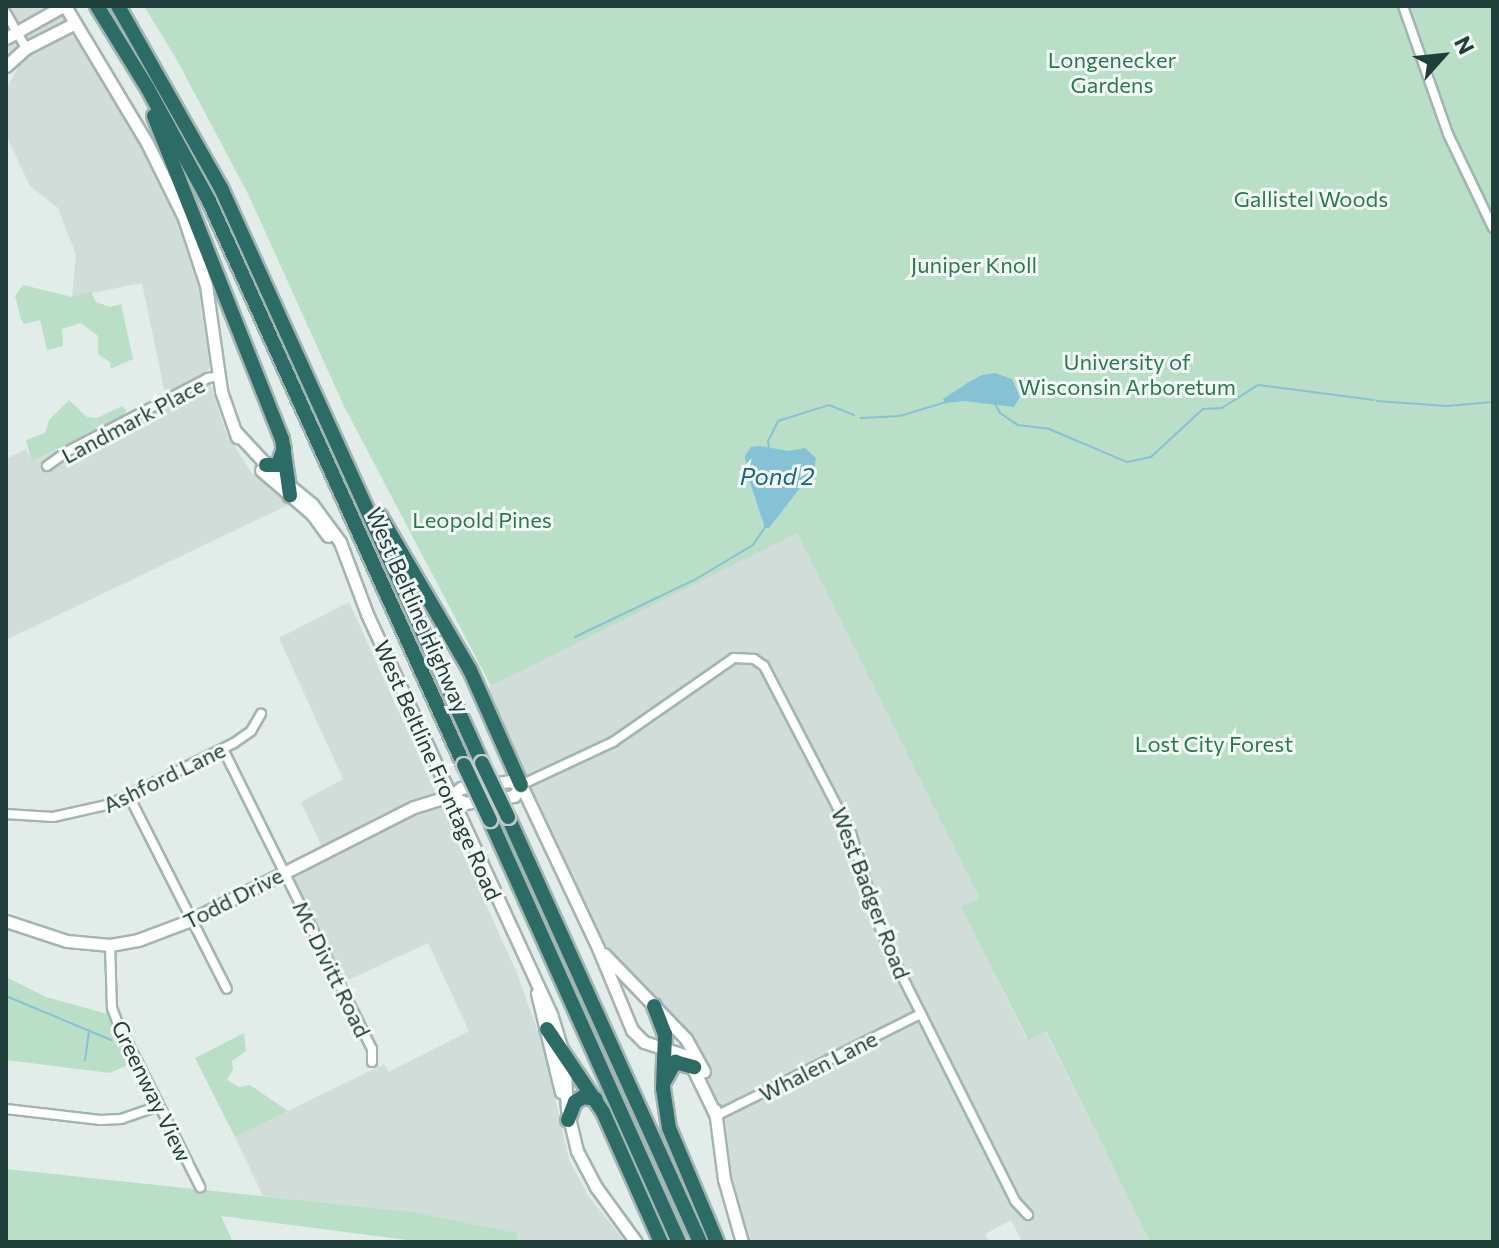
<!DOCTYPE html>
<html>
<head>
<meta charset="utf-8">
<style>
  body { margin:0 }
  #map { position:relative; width:1499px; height:1248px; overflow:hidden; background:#e2ede9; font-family:Commissioner,sans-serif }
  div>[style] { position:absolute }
  .built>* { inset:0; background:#d0ddd8 }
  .green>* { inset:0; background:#b9dfc7 }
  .water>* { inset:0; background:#86c2d5 }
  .stream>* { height:2px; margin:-1px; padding:0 1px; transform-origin:1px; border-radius:1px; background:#86c2d5 }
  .roads { filter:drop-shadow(2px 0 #a4b5b1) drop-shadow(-2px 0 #a4b5b1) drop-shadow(0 2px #a4b5b1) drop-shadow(0 -2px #a4b5b1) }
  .street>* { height:8px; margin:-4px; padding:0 4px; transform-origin:4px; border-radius:4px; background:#fff }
  .secondary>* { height:11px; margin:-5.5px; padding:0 5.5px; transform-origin:5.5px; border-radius:5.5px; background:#fff }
  .highway>* { height:14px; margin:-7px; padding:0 7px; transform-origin:7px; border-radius:7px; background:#2b6d66 }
  .bridges { filter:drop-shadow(2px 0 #c1c9c8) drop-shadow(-2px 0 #c1c9c8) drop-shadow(0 2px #c1c9c8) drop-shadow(0 -2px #c1c9c8) }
  .highway-bridge>* { height:14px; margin:-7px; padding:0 7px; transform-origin:7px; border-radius:7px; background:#2b6d66 }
  span { translate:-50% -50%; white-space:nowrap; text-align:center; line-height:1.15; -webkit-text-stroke:6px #f3f9f7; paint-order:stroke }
  .park-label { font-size:22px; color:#28794f }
  .street-label { font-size:22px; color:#213f3a }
  .water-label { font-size:24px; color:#17647f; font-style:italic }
  .frame { position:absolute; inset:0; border:8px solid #213f3a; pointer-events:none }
  .north { position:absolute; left:1403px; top:16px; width:80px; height:80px; -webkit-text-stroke:6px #f3f9f7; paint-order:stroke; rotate:63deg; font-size:22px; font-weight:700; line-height:32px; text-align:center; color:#213f3a }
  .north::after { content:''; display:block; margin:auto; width:28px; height:36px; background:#213f3a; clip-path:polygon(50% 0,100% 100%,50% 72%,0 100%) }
</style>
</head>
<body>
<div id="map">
  <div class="built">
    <div style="clip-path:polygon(6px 6px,58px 6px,114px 96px,163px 187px,190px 252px,208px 327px,211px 361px,207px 374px,226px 433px,251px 472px,288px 505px,6px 640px,6px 459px,26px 449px,33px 462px,165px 394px,142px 283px,72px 297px,76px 255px,58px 208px,30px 186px,6px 135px,6px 89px,18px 68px,6px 44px)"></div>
    <div style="clip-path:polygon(797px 532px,979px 898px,962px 908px,1027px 1040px,1045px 1030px,1150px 1242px,1022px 1242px,1011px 1220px,985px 1234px,989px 1242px,742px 1242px,704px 1071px,696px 1054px,598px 948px,481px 691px)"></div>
    <div style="clip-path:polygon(349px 602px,517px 973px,543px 1046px,569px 1160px,588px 1195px,625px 1242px,516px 1242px,518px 1233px,413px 1212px,263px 1196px,235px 1137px,384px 1064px,389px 1072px,469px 1031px,428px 943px,344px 982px,294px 881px,298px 871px,326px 856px,301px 802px,343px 779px,279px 638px)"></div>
  </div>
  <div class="green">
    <div style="clip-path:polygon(144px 6px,1493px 6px,1493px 1242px,1150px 1242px,1046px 1031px,1028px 1040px,961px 907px,979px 898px,797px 533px,491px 686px,344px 406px,249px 196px,177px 60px)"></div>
    <div style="clip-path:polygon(23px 285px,72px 297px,91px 292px,96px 302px,110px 307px,121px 304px,133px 359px,110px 369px,111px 363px,98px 354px,98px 336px,81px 323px,62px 329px,63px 346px,47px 350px,40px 320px,24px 324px,21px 319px,15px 296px)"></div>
    <div style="clip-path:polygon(69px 400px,87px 417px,97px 418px,122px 406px,126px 410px,124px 415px,32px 462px,26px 440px,45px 433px,49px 420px)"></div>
    <div style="clip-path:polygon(6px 977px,46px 997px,108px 1014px,132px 1063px,110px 1073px,6px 1060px)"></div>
    <div style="clip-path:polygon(244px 1033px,246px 1051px,232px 1061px,233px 1069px,227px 1080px,239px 1087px,250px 1085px,288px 1111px,235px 1137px,195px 1058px)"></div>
    <div style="clip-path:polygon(6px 1169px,413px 1212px,518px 1233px,516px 1242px,423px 1242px,221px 1216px,233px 1242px,6px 1242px)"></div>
  </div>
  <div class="water">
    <div style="clip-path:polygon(995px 373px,1012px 379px,1020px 397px,1014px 407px,965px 401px,945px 403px,943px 399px,969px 382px,982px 375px)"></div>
    <div style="clip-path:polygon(760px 446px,789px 451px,805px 448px,816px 458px,814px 470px,769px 528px,765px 528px,747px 473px,745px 456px,751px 447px)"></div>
  </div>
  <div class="stream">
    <div style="left:1377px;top:401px;width:70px;rotate:4.1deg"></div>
    <div style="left:1447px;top:406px;width:46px;rotate:-5deg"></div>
    <div style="left:995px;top:404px;width:10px;rotate:61deg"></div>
    <div style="left:1000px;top:413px;width:22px;rotate:34deg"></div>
    <div style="left:1018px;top:425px;width:31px;rotate:7deg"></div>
    <div style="left:1049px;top:429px;width:85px;rotate:22.9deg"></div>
    <div style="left:1127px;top:462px;width:25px;rotate:-12deg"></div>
    <div style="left:1151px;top:457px;width:71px;rotate:-42.7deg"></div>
    <div style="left:1203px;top:409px;width:19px;rotate:-3deg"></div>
    <div style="left:1222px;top:408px;width:43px;rotate:-32.6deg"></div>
    <div style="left:1258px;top:385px;width:117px;rotate:7.4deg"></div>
    <div style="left:861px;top:418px;width:39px;rotate:-3deg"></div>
    <div style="left:900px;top:416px;width:48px;rotate:-16.9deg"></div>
    <div style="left:769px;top:448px;width:7px;rotate:-98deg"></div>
    <div style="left:768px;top:441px;width:22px;rotate:-63deg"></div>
    <div style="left:778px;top:421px;width:53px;rotate:-17.4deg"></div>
    <div style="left:829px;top:405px;width:27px;rotate:22deg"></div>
    <div style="left:575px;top:637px;width:134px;rotate:-25.6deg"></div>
    <div style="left:696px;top:579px;width:66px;rotate:-30.8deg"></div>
    <div style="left:753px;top:545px;width:22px;rotate:-56deg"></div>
    <div style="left:6px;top:996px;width:114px;rotate:22.7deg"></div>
    <div style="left:85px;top:1060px;width:27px;rotate:-82deg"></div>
  </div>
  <div class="roads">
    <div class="street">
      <div style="left:1403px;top:6px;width:136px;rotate:70.6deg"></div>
      <div style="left:1448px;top:134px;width:104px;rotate:64.4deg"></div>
      <div style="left:6px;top:13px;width:40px;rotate:60.3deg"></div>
      <div style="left:47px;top:466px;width:24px;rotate:-36deg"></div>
      <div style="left:66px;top:452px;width:160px;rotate:-27.5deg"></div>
      <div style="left:208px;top:378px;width:12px;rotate:-9deg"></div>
      <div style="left:223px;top:749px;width:335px;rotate:63.6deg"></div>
      <div style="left:372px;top:1049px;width:13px;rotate:90deg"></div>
      <div style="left:521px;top:785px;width:102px;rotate:-25.1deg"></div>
      <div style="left:613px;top:742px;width:147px;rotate:-34.8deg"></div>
      <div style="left:734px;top:658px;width:20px;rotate:3deg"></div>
      <div style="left:754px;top:659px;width:12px;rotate:35deg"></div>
      <div style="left:764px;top:666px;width:188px;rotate:62.5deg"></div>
      <div style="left:851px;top:833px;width:106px;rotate:72.9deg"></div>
      <div style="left:882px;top:934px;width:33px;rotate:65deg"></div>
      <div style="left:896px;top:964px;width:265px;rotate:63.3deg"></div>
      <div style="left:1015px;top:1201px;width:19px;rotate:47deg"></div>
      <div style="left:129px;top:796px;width:216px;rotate:63.1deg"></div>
      <div style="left:6px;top:814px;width:47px;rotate:3.7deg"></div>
      <div style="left:53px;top:817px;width:59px;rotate:-12.6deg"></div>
      <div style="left:111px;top:804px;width:137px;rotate:-26.4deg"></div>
      <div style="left:234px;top:743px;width:21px;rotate:-35deg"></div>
      <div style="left:251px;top:731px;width:20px;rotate:-60deg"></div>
      <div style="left:110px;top:945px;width:63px;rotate:88.2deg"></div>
      <div style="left:112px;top:1008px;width:14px;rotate:69deg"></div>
      <div style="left:117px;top:1021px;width:186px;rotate:63.4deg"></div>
      <div style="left:6px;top:1109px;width:95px;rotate:6.7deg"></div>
      <div style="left:100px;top:1120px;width:21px;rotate:-3deg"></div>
      <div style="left:121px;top:1119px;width:40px;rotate:-18.9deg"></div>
      <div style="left:716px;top:1116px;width:229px;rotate:-26.5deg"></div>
    </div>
    <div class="secondary">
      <div style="left:65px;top:6px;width:160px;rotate:59.1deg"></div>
      <div style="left:147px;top:143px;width:84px;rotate:63.7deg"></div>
      <div style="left:184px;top:218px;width:71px;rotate:71.8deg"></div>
      <div style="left:206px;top:285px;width:107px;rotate:81.9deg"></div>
      <div style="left:221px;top:391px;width:49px;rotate:70.8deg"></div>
      <div style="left:6px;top:38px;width:65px;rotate:-29.3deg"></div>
      <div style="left:6px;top:66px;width:27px;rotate:-42deg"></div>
      <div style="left:26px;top:48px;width:55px;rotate:-27deg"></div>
      <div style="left:235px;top:431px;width:56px;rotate:47.2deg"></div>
      <div style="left:273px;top:472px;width:50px;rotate:39.4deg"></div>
      <div style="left:312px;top:504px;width:47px;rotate:53.6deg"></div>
      <div style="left:340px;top:542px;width:77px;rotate:69.4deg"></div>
      <div style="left:367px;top:614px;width:440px;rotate:65.3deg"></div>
      <div style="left:551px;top:1014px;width:44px;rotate:72.8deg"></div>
      <div style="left:564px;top:1056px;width:53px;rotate:86.8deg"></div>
      <div style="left:567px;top:1109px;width:43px;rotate:76.6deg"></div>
      <div style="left:577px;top:1151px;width:41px;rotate:62.2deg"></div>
      <div style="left:596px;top:1187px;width:68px;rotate:54deg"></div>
      <div style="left:261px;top:470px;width:67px;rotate:40.8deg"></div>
      <div style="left:312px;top:514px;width:27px;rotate:54deg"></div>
      <div style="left:521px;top:785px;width:180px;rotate:64.7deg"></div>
      <div style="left:598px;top:948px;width:89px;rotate:67.5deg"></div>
      <div style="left:632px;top:1030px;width:17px;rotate:45deg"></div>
      <div style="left:644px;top:1042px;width:45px;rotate:18deg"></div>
      <div style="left:687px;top:1056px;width:67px;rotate:64.2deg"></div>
      <div style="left:451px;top:796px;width:16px;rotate:27deg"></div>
      <div style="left:465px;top:803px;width:49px;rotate:-8.1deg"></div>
      <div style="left:514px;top:796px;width:13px;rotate:-58deg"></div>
      <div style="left:6px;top:921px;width:64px;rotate:18.2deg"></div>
      <div style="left:67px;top:941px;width:43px;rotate:5.3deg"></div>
      <div style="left:110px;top:945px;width:28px;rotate:-10deg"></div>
      <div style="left:138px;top:940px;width:57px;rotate:-20.7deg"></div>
      <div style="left:191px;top:920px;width:250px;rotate:-26.9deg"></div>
      <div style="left:414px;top:807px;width:39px;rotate:-17deg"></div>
      <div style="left:451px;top:796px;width:13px;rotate:-39deg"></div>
      <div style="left:461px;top:788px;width:49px;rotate:-8.1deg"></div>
      <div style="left:510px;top:781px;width:12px;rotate:20deg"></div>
      <div style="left:604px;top:954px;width:118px;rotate:46deg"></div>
      <div style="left:686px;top:1039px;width:37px;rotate:61deg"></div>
      <div style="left:537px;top:993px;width:102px;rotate:76.4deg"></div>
      <div style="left:715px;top:1110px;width:70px;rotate:82.6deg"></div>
      <div style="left:724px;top:1179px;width:66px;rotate:74.1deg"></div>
    </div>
    <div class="highway">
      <div style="left:97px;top:6px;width:97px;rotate:58.4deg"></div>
      <div style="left:148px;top:89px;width:128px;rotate:61.4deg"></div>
      <div style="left:209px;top:201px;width:619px;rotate:65.67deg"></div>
      <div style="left:118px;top:6px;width:209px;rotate:60.5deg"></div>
      <div style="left:221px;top:188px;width:631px;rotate:65.59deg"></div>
      <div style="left:154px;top:116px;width:347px;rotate:68.4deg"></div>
      <div style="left:282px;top:439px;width:57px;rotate:81.9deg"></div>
      <div style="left:266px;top:465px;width:12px"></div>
      <div style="left:278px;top:465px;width:18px;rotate:-71deg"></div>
      <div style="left:380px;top:516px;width:178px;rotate:59.7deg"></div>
      <div style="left:470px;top:670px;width:126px;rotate:66.1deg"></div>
      <div style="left:508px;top:817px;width:466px;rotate:65.7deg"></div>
      <div style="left:490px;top:820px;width:462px;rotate:65.9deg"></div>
      <div style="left:654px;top:1006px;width:30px;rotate:69deg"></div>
      <div style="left:665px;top:1034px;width:54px;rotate:92.1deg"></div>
      <div style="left:663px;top:1088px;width:40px;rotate:81.5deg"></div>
      <div style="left:669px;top:1128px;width:124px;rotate:67.2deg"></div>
      <div style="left:547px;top:1029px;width:100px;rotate:56deg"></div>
      <div style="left:603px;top:1112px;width:142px;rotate:66deg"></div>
      <div style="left:665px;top:1080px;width:21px;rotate:-61deg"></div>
      <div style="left:675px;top:1062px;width:20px;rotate:15deg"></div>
      <div style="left:568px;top:1120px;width:19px;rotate:-69deg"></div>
      <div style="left:575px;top:1102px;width:9px;rotate:-32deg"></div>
      <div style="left:583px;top:1097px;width:13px;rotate:9deg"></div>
    </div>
  </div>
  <div class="bridges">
    <div class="highway-bridge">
      <div style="left:482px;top:763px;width:60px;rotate:64.3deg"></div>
      <div style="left:464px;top:765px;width:61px;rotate:64.7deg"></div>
    </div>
  </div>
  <div class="park-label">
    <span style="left:1112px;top:72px">Longenecker<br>Gardens</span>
    <span style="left:1311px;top:199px">Gallistel Woods</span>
    <span style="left:974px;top:265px">Juniper Knoll</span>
    <span style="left:1127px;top:374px">University of<br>Wisconsin Arboretum</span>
    <span style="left:482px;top:520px">Leopold Pines</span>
    <span style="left:1214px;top:744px">Lost City Forest</span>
  </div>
  <div class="street-label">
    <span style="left:133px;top:420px;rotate:-28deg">Landmark Place</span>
    <span style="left:418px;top:610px;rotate:66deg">West Beltline Highway</span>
    <span style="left:438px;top:770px;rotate:66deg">West Beltline Frontage Road</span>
    <span style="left:164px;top:777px;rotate:-26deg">Ashford Lane</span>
    <span style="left:871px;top:893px;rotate:69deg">West Badger Road</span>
    <span style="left:233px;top:898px;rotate:-27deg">Todd Drive</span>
    <span style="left:332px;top:969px;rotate:64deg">Mc Divitt Road</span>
    <span style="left:818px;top:1066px;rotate:-27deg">Whalen Lane</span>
    <span style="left:152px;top:1091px;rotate:64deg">Greenway View</span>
  </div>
  <div class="water-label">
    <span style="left:777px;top:476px">Pond 2</span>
  </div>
  <div class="frame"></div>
  <div class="north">N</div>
</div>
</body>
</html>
